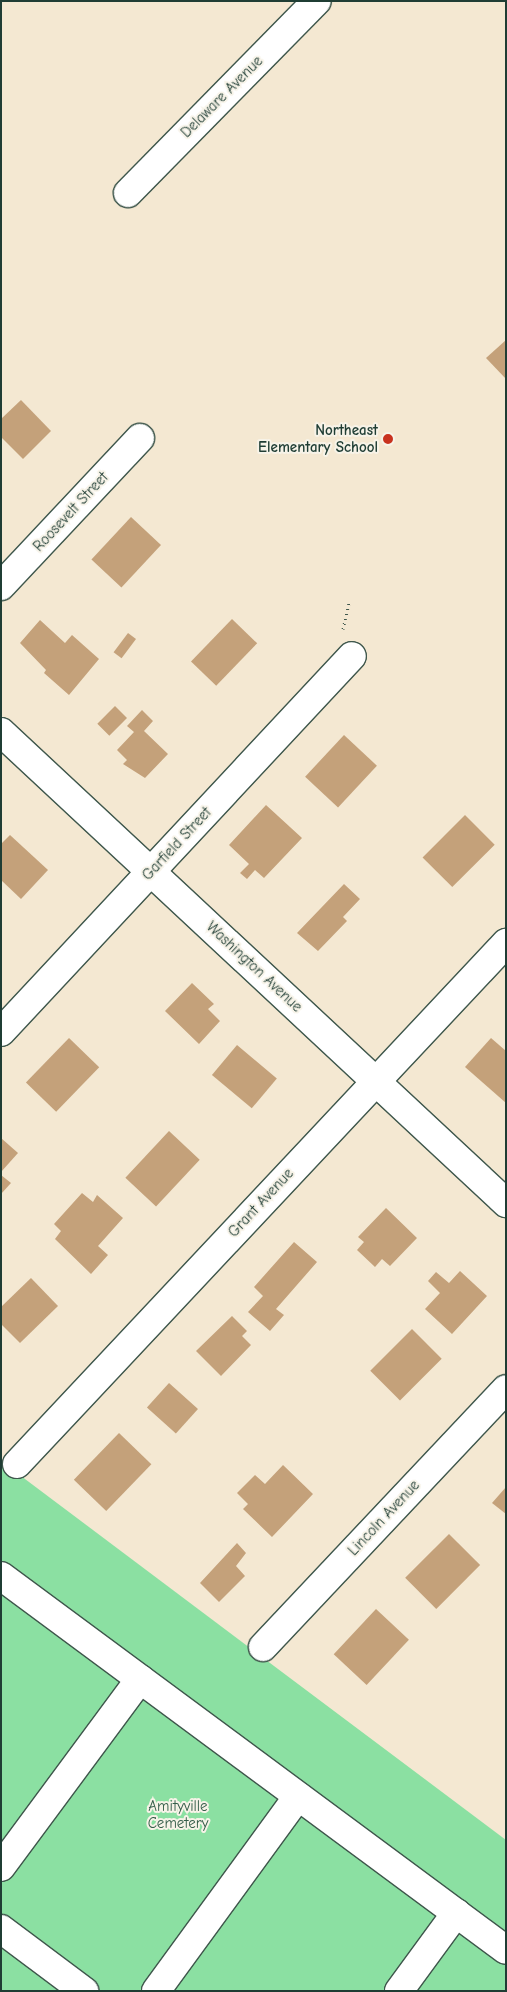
<!DOCTYPE html>
<html>
<head>
<meta charset="utf-8">
<style>
  body { margin:0 }
  #map { position:relative; width:507px; height:1992px; overflow:hidden; background:#f4e8d2; font-family:"Comic Neue",sans-serif }
  div>[style] { position:absolute }
  .green>* { inset:0; background:#8be0a2 }
  .building>* { inset:0; background:#c4a17a; transform-origin:0 0 }
  .path>* { height:3px; margin-top:-1.5px; transform-origin:0; background:repeating-linear-gradient(90deg,#3f574c 0 1px,transparent 0 5px) }
  .roads { filter:drop-shadow(1px 0 #3f574c) drop-shadow(-1px 0 #3f574c) drop-shadow(0 1px #3f574c) drop-shadow(0 -1px #3f574c) }
  .minor>* { height:28px; margin:-14px; padding:0 14px; transform-origin:14px; border-radius:14px; background:#fff }
  .dots>* { width:14px; height:14px; translate:-50% -50%; box-sizing:border-box; border:2px solid #f7f3e8; border-radius:50% }
  span { translate:-50% -50%; white-space:nowrap; text-align:center; line-height:1.15; -webkit-text-stroke:4px #f7f3e8; paint-order:stroke }
  .street-label { font-size:15px; color:#1f3d34 }
  .poi-label { font-size:15px; color:#1f3d34; font-weight:700 }
  .right { translate:-100% -50%; text-align:right }
  .park-label { font-size:15px; color:#355e4a }
  .frame { position:absolute; inset:0; border:2px solid #1f3d34; pointer-events:none }
</style>
</head>
<body>
<div id="map">
  <div class="green">
    <div style="clip-path:polygon(1px 1461px,506px 1840px,506px 1991px,1px 1991px)"></div>
  </div>
  <div class="building">
    <div style="clip-path:polygon(506px 340px,506px 379px,486px 358px)"></div>
    <div style="clip-path:polygon(21px 400px,51px 431px,23px 459px,1px 437px,1px 419px)"></div>
    <div style="left:131px;top:517px;width:41px;height:58px;rotate:43deg"></div>
    <div style="left:232px;top:619px;width:35px;height:59px;rotate:44deg"></div>
    <div style="clip-path:polygon(40px 620px,65px 643px,72px 635px,99px 659px,69px 695px,44px 673px,46px 670px,20px 643px)"></div>
    <div style="left:128px;top:633px;width:10px;height:24px;rotate:37deg"></div>
    <div style="left:115px;top:706px;width:17px;height:25px;rotate:45deg"></div>
    <div style="clip-path:polygon(142px 710px,153px 721px,144px 731px,168px 754px,145px 778px,123px 764px,127px 760px,117px 750px,134px 732px,127px 726px)"></div>
    <div style="left:344px;top:735px;width:45px;height:57px;rotate:43deg"></div>
    <div style="clip-path:polygon(266px 805px,302px 838px,264px 878px,255px 870px,247px 879px,240px 873px,249px 864px,229px 845px)"></div>
    <div style="left:465px;top:815px;width:42px;height:60px;rotate:45deg"></div>
    <div style="clip-path:polygon(10px 835px,48px 870px,21px 899px,1px 880px,1px 844px)"></div>
    <div style="clip-path:polygon(344px 884px,360px 899px,343px 917px,347px 921px,318px 951px,297px 933px)"></div>
    <div style="clip-path:polygon(192px 983px,214px 1004px,208px 1009px,220px 1021px,199px 1044px,165px 1011px)"></div>
    <div style="left:69px;top:1038px;width:42px;height:62px;rotate:44deg"></div>
    <div style="clip-path:polygon(491px 1038px,506px 1051px,506px 1103px,465px 1067px)"></div>
    <div style="left:237px;top:1045px;width:52px;height:39px;rotate:40deg"></div>
    <div style="left:169px;top:1131px;width:42px;height:64px;rotate:43deg"></div>
    <div style="clip-path:polygon(1px 1138px,18px 1153px,1px 1172px)"></div>
    <div style="clip-path:polygon(1px 1175px,11px 1183px,1px 1194px)"></div>
    <div style="clip-path:polygon(82px 1193px,93px 1202px,97px 1195px,123px 1218px,98px 1246px,108px 1255px,91px 1274px,55px 1239px,61px 1231px,54px 1224px)"></div>
    <div style="clip-path:polygon(386px 1208px,417px 1238px,390px 1266px,382px 1259px,375px 1267px,357px 1250px,364px 1242px,358px 1237px)"></div>
    <div style="clip-path:polygon(294px 1242px,317px 1262px,276px 1309px,284px 1315px,270px 1331px,248px 1312px,263px 1296px,254px 1287px)"></div>
    <div style="clip-path:polygon(460px 1271px,487px 1296px,452px 1334px,425px 1309px,440px 1293px,428px 1281px,436px 1272px,449px 1283px)"></div>
    <div style="clip-path:polygon(31px 1278px,58px 1306px,20px 1343px,1px 1324px,1px 1307px)"></div>
    <div style="clip-path:polygon(232px 1316px,247px 1331px,242px 1336px,251px 1345px,221px 1376px,196px 1351px)"></div>
    <div style="left:412px;top:1329px;width:42px;height:59px;rotate:45deg"></div>
    <div style="left:169px;top:1383px;width:39px;height:33px;rotate:42deg"></div>
    <div style="left:119px;top:1433px;width:45px;height:65px;rotate:44deg"></div>
    <div style="clip-path:polygon(283px 1465px,313px 1494px,272px 1537px,243px 1509px,248px 1504px,237px 1493px,255px 1475px,265px 1484px)"></div>
    <div style="clip-path:polygon(506px 1487px,506px 1514px,492px 1503px)"></div>
    <div style="left:449px;top:1534px;width:44px;height:62px;rotate:45deg"></div>
    <div style="clip-path:polygon(237px 1543px,246px 1553px,236px 1566px,245px 1576px,219px 1602px,200px 1583px)"></div>
    <div style="left:376px;top:1609px;width:45px;height:62px;rotate:43deg"></div>
  </div>
  <div class="path">
    <div style="left:343px;top:629px;width:27px;rotate:-77deg"></div>
  </div>
  <div class="roads">
    <div class="minor">
      <div style="left:128px;top:193px;width:269px;rotate:-45.5deg"></div>
      <div style="left:1px;top:586px;width:203px;rotate:-46.8deg"></div>
      <div style="left:1px;top:732px;width:691px;rotate:43deg"></div>
      <div style="left:1px;top:1032px;width:514px;rotate:-46.97deg"></div>
      <div style="left:17px;top:1464px;width:715px;rotate:-46.81deg"></div>
      <div style="left:1px;top:1576px;width:628px;rotate:36.52deg"></div>
      <div style="left:263px;top:1647px;width:354px;rotate:-46.7deg"></div>
      <div style="left:1px;top:1867px;width:234px;rotate:-53.5deg"></div>
      <div style="left:1px;top:1929px;width:104px;rotate:36.8deg"></div>
      <div style="left:156px;top:1991px;width:241px;rotate:-53.9deg"></div>
      <div style="left:399px;top:1991px;width:97px;rotate:-53.8deg"></div>
    </div>
  </div>
  <div class="dots">
    <div style="left:388px;top:439px;background:#c8321e"></div>
  </div>
  <div class="street-label">
    <span style="left:222px;top:97px;rotate:-45deg">Delaware Avenue</span>
    <span style="left:71px;top:512px;rotate:-47deg">Roosevelt Street</span>
    <span style="left:177px;top:844px;rotate:-47deg">Garfield Street</span>
    <span style="left:254px;top:967px;rotate:43deg">Washington Avenue</span>
    <span style="left:261px;top:1203px;rotate:-47deg">Grant Avenue</span>
    <span style="left:384px;top:1518px;rotate:-47deg">Lincoln Avenue</span>
  </div>
  <div class="poi-label">
    <span class="right" style="left:378px;top:439px">Northeast<br>Elementary School</span>
  </div>
  <div class="park-label">
    <span style="left:178px;top:1815px">Amityville<br>Cemetery</span>
  </div>
  <div class="frame"></div>
</div>
</body>
</html>
